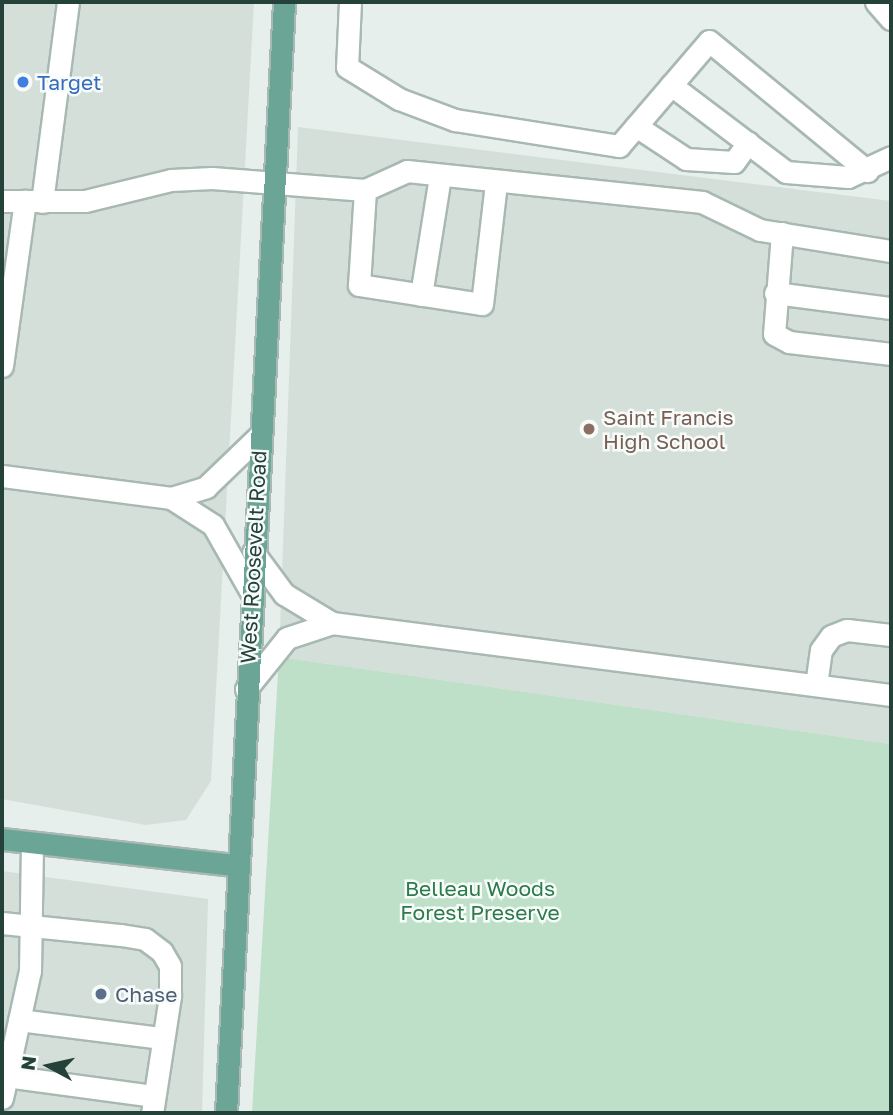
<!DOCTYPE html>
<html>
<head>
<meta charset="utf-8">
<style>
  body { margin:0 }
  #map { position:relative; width:893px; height:1115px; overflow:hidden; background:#e6efeb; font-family:"Golos Text",sans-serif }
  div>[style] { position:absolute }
  .built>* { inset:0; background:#d4dfda }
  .green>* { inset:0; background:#bfe0c8 }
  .roads { filter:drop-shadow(2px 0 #a8b8b2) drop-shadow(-2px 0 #a8b8b2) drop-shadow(0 2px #a8b8b2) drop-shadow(0 -2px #a8b8b2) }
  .minor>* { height:21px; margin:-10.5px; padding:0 10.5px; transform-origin:10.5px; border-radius:10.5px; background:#fff }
  .major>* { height:21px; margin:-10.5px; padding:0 10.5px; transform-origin:10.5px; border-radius:10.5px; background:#6aa596 }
  .dots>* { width:19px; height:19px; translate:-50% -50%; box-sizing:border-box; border:4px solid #f7fbf9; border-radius:50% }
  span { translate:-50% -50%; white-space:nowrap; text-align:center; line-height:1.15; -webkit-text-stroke:5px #f7fbf9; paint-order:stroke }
  .shop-label { font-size:21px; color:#366cbe }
  .left { translate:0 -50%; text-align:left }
  .education-label { font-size:21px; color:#785e54 }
  .street-label { font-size:21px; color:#24423a }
  .park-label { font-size:21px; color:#2d7a4b }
  .service-label { font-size:21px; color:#4e5e75 }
  .frame { position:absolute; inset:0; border:4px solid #24423a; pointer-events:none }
  .north { position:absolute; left:14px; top:1031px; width:70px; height:70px; -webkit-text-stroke:5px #f7fbf9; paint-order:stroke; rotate:278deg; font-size:19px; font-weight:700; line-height:28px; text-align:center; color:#24423a }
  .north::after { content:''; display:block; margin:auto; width:24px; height:32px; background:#24423a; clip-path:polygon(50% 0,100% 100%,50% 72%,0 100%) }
</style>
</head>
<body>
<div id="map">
  <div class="built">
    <div style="clip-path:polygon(2px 2px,254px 2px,211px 781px,186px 820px,146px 825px,2px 799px)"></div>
    <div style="clip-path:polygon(298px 127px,891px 201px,891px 744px,279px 657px)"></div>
    <div style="clip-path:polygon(2px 871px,208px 899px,202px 1113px,2px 1113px)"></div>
  </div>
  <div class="green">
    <div style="clip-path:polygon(279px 657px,891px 744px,891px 1113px,252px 1113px)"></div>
  </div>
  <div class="roads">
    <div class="minor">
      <div style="left:350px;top:2px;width:65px;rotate:92.6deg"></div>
      <div style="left:347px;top:67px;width:61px;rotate:31.6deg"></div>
      <div style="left:399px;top:99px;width:60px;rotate:20.6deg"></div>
      <div style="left:455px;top:120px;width:166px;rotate:9deg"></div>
      <div style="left:619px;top:146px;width:138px;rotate:-49.4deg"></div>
      <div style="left:709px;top:41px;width:205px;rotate:39.4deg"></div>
      <div style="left:876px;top:2px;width:23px;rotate:49deg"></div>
      <div style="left:671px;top:85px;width:144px;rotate:37.1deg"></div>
      <div style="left:786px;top:172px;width:62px;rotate:4.6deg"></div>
      <div style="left:848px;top:177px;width:47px;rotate:-24.9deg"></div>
      <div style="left:636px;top:126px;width:60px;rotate:33.4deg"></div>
      <div style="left:686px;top:159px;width:48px;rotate:3.6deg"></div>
      <div style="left:734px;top:162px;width:24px;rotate:-54deg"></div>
      <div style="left:365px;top:190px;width:95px;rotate:93.6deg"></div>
      <div style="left:359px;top:285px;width:124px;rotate:8.8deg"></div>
      <div style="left:482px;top:304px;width:122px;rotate:-83.4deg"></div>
      <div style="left:2px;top:201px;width:83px"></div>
      <div style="left:85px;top:201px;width:89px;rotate:-13.7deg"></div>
      <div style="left:171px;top:180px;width:41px;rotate:-2.8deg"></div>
      <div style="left:212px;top:178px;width:153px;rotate:4.5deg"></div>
      <div style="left:365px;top:190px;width:46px;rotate:-24.3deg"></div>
      <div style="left:407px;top:171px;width:297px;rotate:6deg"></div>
      <div style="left:702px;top:202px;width:64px;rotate:25.8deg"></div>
      <div style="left:760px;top:230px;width:133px;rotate:9.1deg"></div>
      <div style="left:42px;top:202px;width:202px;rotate:-82.6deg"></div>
      <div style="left:782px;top:233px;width:101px;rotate:94.5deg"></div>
      <div style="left:774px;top:334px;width:17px;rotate:28deg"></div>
      <div style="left:789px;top:342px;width:103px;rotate:6.7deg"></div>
      <div style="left:775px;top:293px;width:117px;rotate:7.4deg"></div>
      <div style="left:421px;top:295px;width:121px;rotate:-80.9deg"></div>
      <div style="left:2px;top:366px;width:167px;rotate:-82.1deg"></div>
      <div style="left:2px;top:476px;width:170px;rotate:7.4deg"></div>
      <div style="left:251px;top:592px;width:77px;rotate:-119.6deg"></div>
      <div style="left:213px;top:525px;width:50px;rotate:-147.3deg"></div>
      <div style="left:171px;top:498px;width:37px;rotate:-17deg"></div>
      <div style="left:206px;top:487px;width:75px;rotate:-43.9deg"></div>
      <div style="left:332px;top:623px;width:564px;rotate:7.34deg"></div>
      <div style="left:816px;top:685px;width:35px;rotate:-82deg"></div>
      <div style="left:821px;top:650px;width:17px;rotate:-54deg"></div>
      <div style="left:831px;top:636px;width:17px;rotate:-21deg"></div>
      <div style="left:847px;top:630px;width:44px;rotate:6.5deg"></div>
      <div style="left:246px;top:689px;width:65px;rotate:-51.2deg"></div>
      <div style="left:287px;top:638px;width:47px;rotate:-18.4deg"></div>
      <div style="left:332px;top:623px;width:56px;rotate:-148.9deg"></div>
      <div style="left:284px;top:594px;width:52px;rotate:-126.4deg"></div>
      <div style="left:2px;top:923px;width:120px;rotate:5.8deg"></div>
      <div style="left:121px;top:935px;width:24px;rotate:9deg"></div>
      <div style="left:145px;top:939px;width:21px;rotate:37deg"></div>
      <div style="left:162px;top:952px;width:16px;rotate:60deg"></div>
      <div style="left:170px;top:966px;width:30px;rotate:90deg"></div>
      <div style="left:170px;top:996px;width:118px;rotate:98.7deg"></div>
      <div style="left:19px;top:1020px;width:144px;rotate:7.2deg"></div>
      <div style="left:6px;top:1076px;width:148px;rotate:7.7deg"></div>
      <div style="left:2px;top:1098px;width:130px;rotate:-77.6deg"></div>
      <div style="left:30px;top:971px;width:128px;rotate:-89.1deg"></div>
    </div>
    <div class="major">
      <div style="left:2px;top:839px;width:234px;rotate:6.4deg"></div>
      <div style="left:226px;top:1113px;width:1113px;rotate:-87.01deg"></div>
    </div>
  </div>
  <div class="dots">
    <div style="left:23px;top:82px;background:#3f7fe0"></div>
    <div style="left:589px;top:429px;background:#8d6e63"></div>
    <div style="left:101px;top:994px;background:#5c6f8a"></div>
  </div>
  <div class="shop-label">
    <span class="left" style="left:37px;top:82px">Target</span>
  </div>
  <div class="education-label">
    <span class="left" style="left:603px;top:429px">Saint Francis<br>High School</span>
  </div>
  <div class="street-label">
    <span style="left:253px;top:557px;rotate:-87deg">West Roosevelt Road</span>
  </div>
  <div class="park-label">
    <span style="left:480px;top:900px">Belleau Woods<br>Forest Preserve</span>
  </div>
  <div class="service-label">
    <span class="left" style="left:115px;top:994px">Chase</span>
  </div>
  <div class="frame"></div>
  <div class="north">N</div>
</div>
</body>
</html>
